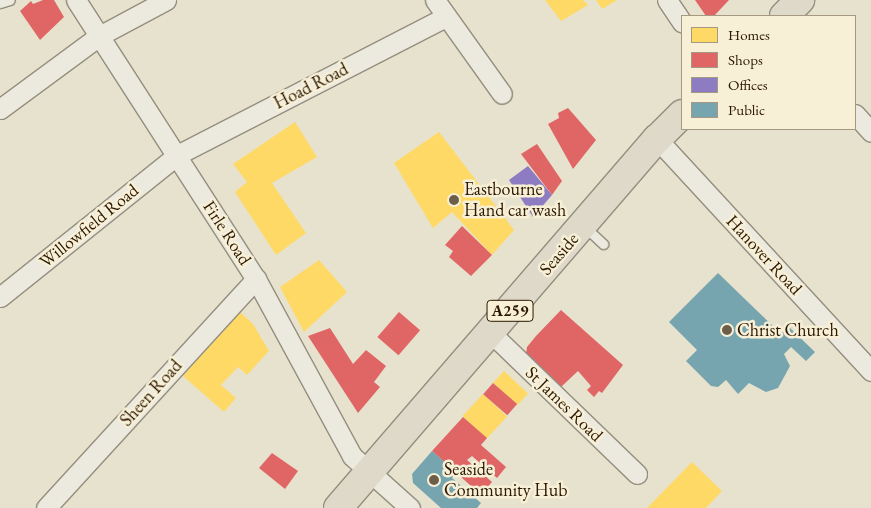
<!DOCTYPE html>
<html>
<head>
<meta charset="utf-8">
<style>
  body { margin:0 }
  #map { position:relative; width:871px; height:508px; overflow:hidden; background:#e7e2cd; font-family:"EB Garamond",serif }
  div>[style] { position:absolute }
  .homes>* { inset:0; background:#ffd966; transform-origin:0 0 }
  .shops>* { inset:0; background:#e06666; transform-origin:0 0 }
  .offices>* { inset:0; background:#8e7cc3 }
  .public>* { inset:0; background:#76a5af }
  .roads { filter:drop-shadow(1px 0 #948e7f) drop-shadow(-1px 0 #948e7f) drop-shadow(0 1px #948e7f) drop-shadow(0 -1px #948e7f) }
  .service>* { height:9px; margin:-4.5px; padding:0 4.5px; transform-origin:4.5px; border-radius:4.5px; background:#ece9de }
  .minor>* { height:19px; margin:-9.5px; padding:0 9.5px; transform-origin:9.5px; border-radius:9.5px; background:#ece9de }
  .primary>* { height:28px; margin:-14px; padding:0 14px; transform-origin:14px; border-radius:14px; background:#ded9c9 }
  .dots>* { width:14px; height:14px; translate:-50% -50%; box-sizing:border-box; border:2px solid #f7f0d7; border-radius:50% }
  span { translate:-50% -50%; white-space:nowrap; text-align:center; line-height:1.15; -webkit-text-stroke:5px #f7f0d7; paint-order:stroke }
  .shield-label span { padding:1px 4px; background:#f7f0d7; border:1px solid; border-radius:4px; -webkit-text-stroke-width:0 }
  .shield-label { font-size:16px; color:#2c1702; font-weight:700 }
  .street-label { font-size:18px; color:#2c1702 }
  .poi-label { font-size:18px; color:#2c1702 }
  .left { translate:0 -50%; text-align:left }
  .legend { position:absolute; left:681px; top:15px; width:175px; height:115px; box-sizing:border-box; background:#f7f0d7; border:1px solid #a69982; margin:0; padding:6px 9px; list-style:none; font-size:15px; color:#2c1702 }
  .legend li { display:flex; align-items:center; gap:10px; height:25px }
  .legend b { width:25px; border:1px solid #a69982 }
</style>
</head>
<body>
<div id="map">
  <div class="homes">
    <div style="clip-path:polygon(545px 0,583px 0,588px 5px,561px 21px)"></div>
    <div style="clip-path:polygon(596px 0,617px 0,602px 9px)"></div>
    <div style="clip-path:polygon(295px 122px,317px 157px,272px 183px,306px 233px,276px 255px,235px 192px,247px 182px,233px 164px)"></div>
    <div style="clip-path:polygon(439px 132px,514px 230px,492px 255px,452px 212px,433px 228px,394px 163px)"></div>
    <div style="clip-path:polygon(319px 260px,347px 292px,304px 332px,280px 287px)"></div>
    <div style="clip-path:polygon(240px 312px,253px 324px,269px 351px,247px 375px,238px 367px,221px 385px,236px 398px,224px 412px,183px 376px)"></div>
    <div style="left:504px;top:371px;width:33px;height:16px;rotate:43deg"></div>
    <div style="left:483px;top:394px;width:33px;height:30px;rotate:43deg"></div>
    <div style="clip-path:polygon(692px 462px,722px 491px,706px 508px,647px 508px)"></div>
  </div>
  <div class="shops">
    <div style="clip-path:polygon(43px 0,54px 0,64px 17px,40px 40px,20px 11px,31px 1px,33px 4px)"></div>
    <div style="clip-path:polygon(695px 0,729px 0,714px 16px,706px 16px)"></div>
    <div style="clip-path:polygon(568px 108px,596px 140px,573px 169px,548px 124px,559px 118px,558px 113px)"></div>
    <div style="clip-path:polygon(537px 144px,562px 181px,552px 195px,521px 154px)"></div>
    <div style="clip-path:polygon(462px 226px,492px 255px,471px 276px,449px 257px,453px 251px,445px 245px)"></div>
    <div style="clip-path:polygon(561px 310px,623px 365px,602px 393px,599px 391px,594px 397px,587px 390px,591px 386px,578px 371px,561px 387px,526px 354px,527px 347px,536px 336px)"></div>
    <div style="left:399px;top:312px;width:28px;height:33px;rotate:41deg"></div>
    <div style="clip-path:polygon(330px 328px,353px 364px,366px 350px,386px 366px,374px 382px,380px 387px,358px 413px,308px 336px)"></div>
    <div style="left:493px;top:383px;width:32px;height:15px;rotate:41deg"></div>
    <div style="clip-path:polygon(463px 417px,487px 438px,481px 445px,506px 467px,497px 478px,472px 456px,467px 460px,492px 482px,481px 495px,432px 451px)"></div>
    <div style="clip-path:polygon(272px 453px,298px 471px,285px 489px,259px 468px)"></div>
  </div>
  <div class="offices">
    <div style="clip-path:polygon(528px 166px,552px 195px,533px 217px,509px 180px)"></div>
  </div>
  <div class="public">
    <div style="clip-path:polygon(718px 273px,781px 334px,788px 326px,815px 352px,806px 361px,791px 347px,784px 354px,790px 366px,778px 388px,766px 392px,749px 383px,738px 394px,726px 380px,718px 387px,711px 386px,686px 361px,697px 350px,669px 322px)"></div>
    <div style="clip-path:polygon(432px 451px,456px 472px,452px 478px,481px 503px,477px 508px,441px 508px,413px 483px,412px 474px)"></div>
  </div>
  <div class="roads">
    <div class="service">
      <div style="left:0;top:3px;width:10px;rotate:-17deg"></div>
      <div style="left:585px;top:227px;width:25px;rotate:43deg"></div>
    </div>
    <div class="minor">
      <div style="left:76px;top:0;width:332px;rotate:57.2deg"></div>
      <div style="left:256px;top:279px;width:201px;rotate:61.5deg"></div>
      <div style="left:352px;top:456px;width:78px;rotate:41.9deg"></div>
      <div style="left:435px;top:0;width:115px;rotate:54.5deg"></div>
      <div style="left:667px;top:0;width:27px;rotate:56deg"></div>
      <div style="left:0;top:109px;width:123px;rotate:-36.4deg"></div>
      <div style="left:99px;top:36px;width:76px;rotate:-28.2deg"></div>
      <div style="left:855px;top:114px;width:24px;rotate:48deg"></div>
      <div style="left:657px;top:139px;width:316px;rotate:47.3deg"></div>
      <div style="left:0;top:297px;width:227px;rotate:-38.7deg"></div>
      <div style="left:177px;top:155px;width:300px;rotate:-27.2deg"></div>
      <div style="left:491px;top:333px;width:203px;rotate:44deg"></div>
      <div style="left:46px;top:508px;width:311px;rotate:-47.5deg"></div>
    </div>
    <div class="primary">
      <div style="left:784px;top:16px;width:23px;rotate:-45deg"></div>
      <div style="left:338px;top:508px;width:488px;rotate:-49.2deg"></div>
      <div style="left:657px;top:139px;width:35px;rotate:-45deg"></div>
    </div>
  </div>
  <div class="dots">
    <div style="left:454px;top:200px;background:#6d5e49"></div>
    <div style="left:727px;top:330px;background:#6d5e49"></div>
    <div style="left:434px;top:480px;background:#6d5e49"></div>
  </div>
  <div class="shield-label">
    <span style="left:510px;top:311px">A259</span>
  </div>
  <div class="street-label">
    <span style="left:311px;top:86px;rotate:-27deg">Hoad Road</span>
    <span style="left:89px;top:226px;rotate:-39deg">Willowfield Road</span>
    <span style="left:227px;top:233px;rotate:57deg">Firle Road</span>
    <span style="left:559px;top:254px;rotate:-49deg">Seaside</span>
    <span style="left:764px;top:255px;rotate:47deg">Hanover Road</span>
    <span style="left:151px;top:393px;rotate:-48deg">Sheen Road</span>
    <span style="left:564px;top:404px;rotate:44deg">St James Road</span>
  </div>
  <div class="poi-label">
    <span class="left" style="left:464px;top:200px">Eastbourne<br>Hand car wash</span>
    <span class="left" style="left:737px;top:330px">Christ Church</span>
    <span class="left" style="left:444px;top:480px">Seaside<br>Community Hub</span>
  </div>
  <ul class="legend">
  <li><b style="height:14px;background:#ffd966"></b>Homes</li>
  <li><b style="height:14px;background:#e06666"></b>Shops</li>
  <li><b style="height:14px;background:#8e7cc3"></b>Offices</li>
  <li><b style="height:14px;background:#76a5af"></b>Public</li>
  </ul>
</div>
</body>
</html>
